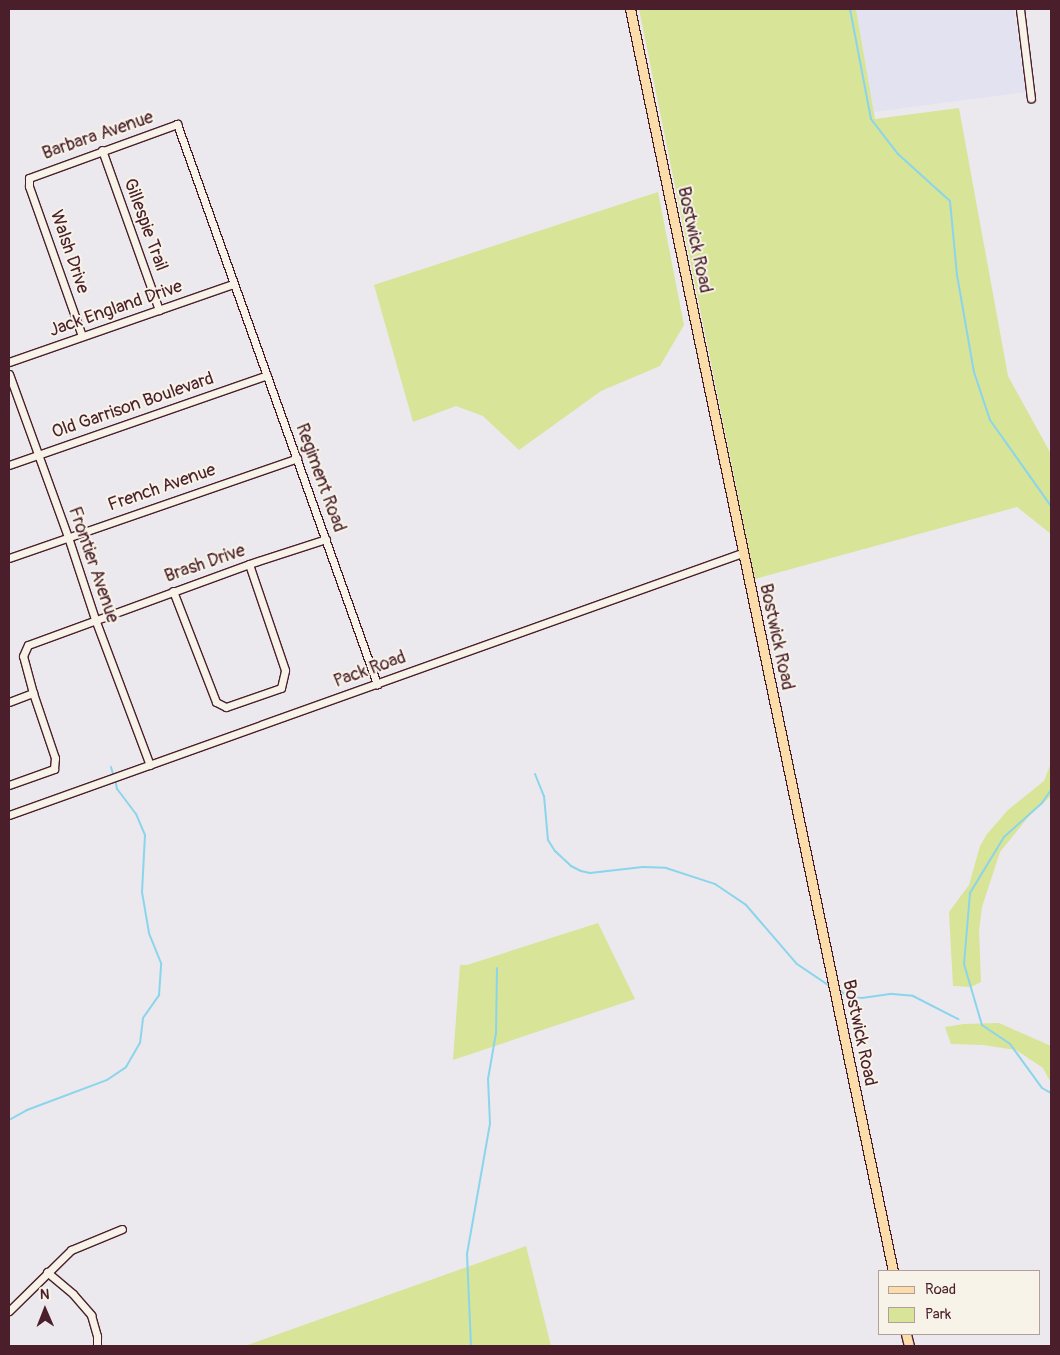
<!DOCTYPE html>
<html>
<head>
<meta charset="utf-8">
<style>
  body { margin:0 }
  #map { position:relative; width:1060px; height:1355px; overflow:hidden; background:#ebe9ed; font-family:Pangolin,sans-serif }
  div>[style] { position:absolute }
  .built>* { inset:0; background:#e3e2f1 }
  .green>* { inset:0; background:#d8e497 }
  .stream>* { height:2px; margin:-1px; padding:0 1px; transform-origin:1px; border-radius:1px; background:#8bd5ec }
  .roads { filter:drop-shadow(1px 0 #4a1f2b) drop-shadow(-1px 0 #4a1f2b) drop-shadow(0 1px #4a1f2b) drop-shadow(0 -1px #4a1f2b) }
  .minor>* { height:7px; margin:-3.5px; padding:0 3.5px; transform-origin:3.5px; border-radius:3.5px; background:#f7f3e8 }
  .major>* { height:9px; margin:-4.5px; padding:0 4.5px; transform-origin:4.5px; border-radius:4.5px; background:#fbddab }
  span { translate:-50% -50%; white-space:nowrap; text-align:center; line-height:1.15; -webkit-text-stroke:4px #f7f3e8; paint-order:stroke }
  .street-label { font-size:18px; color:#4a1f2b }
  .frame { position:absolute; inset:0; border:10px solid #4a1f2b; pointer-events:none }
  .legend { position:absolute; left:878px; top:1270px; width:162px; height:65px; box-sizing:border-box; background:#f7f3e8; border:1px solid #b29e9c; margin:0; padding:6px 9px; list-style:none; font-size:15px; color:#4a1f2b }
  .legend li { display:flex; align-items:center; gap:10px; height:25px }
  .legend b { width:25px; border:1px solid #b29e9c }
  .north { position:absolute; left:20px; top:1285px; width:50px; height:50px; -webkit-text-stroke:4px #f7f3e8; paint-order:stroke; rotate:359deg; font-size:14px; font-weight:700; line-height:20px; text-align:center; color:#4a1f2b }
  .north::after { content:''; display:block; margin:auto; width:18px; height:22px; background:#4a1f2b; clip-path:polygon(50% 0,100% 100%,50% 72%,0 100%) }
</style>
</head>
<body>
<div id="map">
  <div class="built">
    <div style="clip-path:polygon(856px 9px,1014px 9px,1026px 92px,874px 112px)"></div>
  </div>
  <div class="green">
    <div style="clip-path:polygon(639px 9px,856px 9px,875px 119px,959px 108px,1008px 376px,1051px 454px,1051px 534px,1017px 507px,755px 579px)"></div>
    <div style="clip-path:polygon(658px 192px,684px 325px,660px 366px,601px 391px,519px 450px,483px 416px,456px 406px,413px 422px,374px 285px)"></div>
    <div style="clip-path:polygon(1051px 763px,1051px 796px,1029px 816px,1000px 852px,982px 907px,979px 931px,981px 982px,971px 987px,953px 986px,949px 912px,969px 885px,980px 846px,987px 834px,1008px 810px,1044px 781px)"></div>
    <div style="clip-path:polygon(598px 923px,635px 999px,453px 1060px,460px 965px,467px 965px)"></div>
    <div style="clip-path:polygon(999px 1023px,1051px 1046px,1051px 1083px,1043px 1068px,1016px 1050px,983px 1045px,951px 1044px,945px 1027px,964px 1024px)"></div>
    <div style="clip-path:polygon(526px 1246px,551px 1346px,245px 1346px)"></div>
  </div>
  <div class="stream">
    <div style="left:850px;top:9px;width:112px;rotate:79.2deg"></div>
    <div style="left:871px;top:119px;width:44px;rotate:52.4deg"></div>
    <div style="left:898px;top:154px;width:70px;rotate:42.1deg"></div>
    <div style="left:950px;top:201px;width:74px;rotate:84.6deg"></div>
    <div style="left:957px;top:275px;width:98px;rotate:80.1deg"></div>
    <div style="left:974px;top:372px;width:51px;rotate:71.6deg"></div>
    <div style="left:990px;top:420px;width:105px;rotate:54.7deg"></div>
    <div style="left:111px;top:767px;width:7px;rotate:74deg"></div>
    <div style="left:535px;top:774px;width:24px;rotate:68deg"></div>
    <div style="left:544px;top:796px;width:44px;rotate:84.8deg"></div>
    <div style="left:548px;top:840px;width:13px;rotate:58deg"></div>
    <div style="left:555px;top:851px;width:22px;rotate:43deg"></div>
    <div style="left:571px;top:866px;width:11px;rotate:27deg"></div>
    <div style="left:581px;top:871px;width:9px;rotate:13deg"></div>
    <div style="left:590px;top:873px;width:53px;rotate:-6.5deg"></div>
    <div style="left:643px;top:867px;width:23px;rotate:2deg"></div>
    <div style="left:666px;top:868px;width:52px;rotate:18.1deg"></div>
    <div style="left:715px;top:884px;width:37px;rotate:34deg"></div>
    <div style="left:746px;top:905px;width:78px;rotate:49.2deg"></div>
    <div style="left:797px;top:964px;width:40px;rotate:34deg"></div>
    <div style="left:1051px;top:790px;width:16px;rotate:125deg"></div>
    <div style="left:1042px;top:803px;width:51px;rotate:138.2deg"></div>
    <div style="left:1004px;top:837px;width:66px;rotate:121.3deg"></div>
    <div style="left:970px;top:893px;width:71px;rotate:94.8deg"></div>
    <div style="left:964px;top:964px;width:64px;rotate:73.6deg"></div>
    <div style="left:982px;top:1025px;width:34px;rotate:34deg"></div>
    <div style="left:1010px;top:1044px;width:54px;rotate:54deg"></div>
    <div style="left:1042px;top:1088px;width:10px;rotate:29deg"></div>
    <div style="left:837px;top:989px;width:15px;rotate:32deg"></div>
    <div style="left:850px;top:997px;width:12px;rotate:5deg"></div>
    <div style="left:862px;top:998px;width:30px;rotate:-8deg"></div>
    <div style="left:892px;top:994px;width:21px;rotate:5deg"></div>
    <div style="left:913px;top:996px;width:51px;rotate:27.1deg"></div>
    <div style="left:9px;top:1120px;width:21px;rotate:-29deg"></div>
    <div style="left:27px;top:1110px;width:85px;rotate:-20.6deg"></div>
    <div style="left:107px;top:1080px;width:23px;rotate:-34deg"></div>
    <div style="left:126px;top:1067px;width:28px;rotate:-60deg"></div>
    <div style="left:140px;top:1043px;width:25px;rotate:-83deg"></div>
    <div style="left:143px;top:1018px;width:28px;rotate:-55deg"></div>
    <div style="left:159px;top:995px;width:32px;rotate:-86deg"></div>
    <div style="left:161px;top:963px;width:32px;rotate:-112deg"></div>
    <div style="left:149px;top:933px;width:42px;rotate:-99.7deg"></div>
    <div style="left:142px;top:892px;width:57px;rotate:-87deg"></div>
    <div style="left:145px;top:835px;width:23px;rotate:-113deg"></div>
    <div style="left:136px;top:814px;width:31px;rotate:-127deg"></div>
    <div style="left:117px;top:789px;width:10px;rotate:-101deg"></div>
    <div style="left:471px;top:1346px;width:92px;rotate:-92.5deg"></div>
    <div style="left:467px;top:1254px;width:132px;rotate:-80deg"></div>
    <div style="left:490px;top:1124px;width:45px;rotate:-92.5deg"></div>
    <div style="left:488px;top:1079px;width:47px;rotate:-80.1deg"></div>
    <div style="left:496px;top:1033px;width:65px;rotate:-89.1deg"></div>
  </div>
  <div class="roads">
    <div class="minor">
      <div style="left:1020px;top:9px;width:90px;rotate:83deg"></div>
      <div style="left:102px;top:150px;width:170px;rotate:70.4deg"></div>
      <div style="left:82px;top:336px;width:159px;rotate:-109.5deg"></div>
      <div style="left:29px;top:186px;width:8px;rotate:-90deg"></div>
      <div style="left:29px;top:178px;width:158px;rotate:-20deg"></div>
      <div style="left:177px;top:124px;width:595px;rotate:70.35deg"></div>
      <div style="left:9px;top:362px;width:237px;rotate:-19.2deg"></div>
      <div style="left:9px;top:374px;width:173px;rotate:70.1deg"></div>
      <div style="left:68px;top:537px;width:86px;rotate:71.8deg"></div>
      <div style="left:95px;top:619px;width:156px;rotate:69.4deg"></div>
      <div style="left:9px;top:465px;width:273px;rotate:-19.2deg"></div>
      <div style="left:9px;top:558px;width:305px;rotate:-19.1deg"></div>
      <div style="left:173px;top:591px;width:119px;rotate:68.8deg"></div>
      <div style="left:216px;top:702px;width:11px;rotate:27deg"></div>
      <div style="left:226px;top:707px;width:58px;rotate:-19.1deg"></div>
      <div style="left:281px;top:688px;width:18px;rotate:-77deg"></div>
      <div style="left:285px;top:670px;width:112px;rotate:-108.8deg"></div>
      <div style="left:9px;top:702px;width:26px;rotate:-21deg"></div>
      <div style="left:9px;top:785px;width:48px;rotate:-19.6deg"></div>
      <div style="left:54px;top:769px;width:11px;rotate:-85deg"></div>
      <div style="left:55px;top:758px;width:69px;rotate:-108.7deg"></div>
      <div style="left:33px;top:693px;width:38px;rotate:-105deg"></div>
      <div style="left:23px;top:656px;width:12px;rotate:-66deg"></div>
      <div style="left:28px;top:645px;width:235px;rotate:-20.1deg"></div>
      <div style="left:249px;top:564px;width:81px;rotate:-18deg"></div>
      <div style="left:9px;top:815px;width:778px;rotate:-19.67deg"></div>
      <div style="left:47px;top:1272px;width:34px;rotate:40deg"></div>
      <div style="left:73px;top:1294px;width:28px;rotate:49deg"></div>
      <div style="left:91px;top:1315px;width:22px;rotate:74deg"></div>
      <div style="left:97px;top:1336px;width:10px;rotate:90deg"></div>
      <div style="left:9px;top:1311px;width:87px;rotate:-44.5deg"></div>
      <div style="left:71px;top:1250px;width:55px;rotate:-22.4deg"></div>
    </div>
    <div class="major">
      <div style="left:630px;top:9px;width:1289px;rotate:78.23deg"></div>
      <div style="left:906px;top:1334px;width:12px;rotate:76deg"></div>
    </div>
  </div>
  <div class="street-label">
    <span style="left:98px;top:136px;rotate:-19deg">Barbara Avenue</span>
    <span style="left:145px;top:225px;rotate:70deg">Gillespie Trail</span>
    <span style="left:694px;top:240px;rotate:78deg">Bostwick Road</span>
    <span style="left:69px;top:252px;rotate:71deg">Walsh Drive</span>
    <span style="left:116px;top:309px;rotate:-19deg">Jack England Drive</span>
    <span style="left:133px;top:406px;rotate:-19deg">Old Garrison Boulevard</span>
    <span style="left:320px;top:478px;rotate:70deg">Regiment Road</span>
    <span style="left:162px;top:488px;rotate:-19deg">French Avenue</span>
    <span style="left:205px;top:564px;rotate:-19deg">Brash Drive</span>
    <span style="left:93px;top:565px;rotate:71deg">Frontier Avenue</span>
    <span style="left:776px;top:637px;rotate:78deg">Bostwick Road</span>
    <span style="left:370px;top:670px;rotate:-20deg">Pack Road</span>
    <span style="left:859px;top:1033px;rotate:78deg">Bostwick Road</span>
  </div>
  <div class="frame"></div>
  <ul class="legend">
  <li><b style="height:6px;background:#fbddab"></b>Road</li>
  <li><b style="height:14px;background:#d8e497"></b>Park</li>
  </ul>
  <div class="north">N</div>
</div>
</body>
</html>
